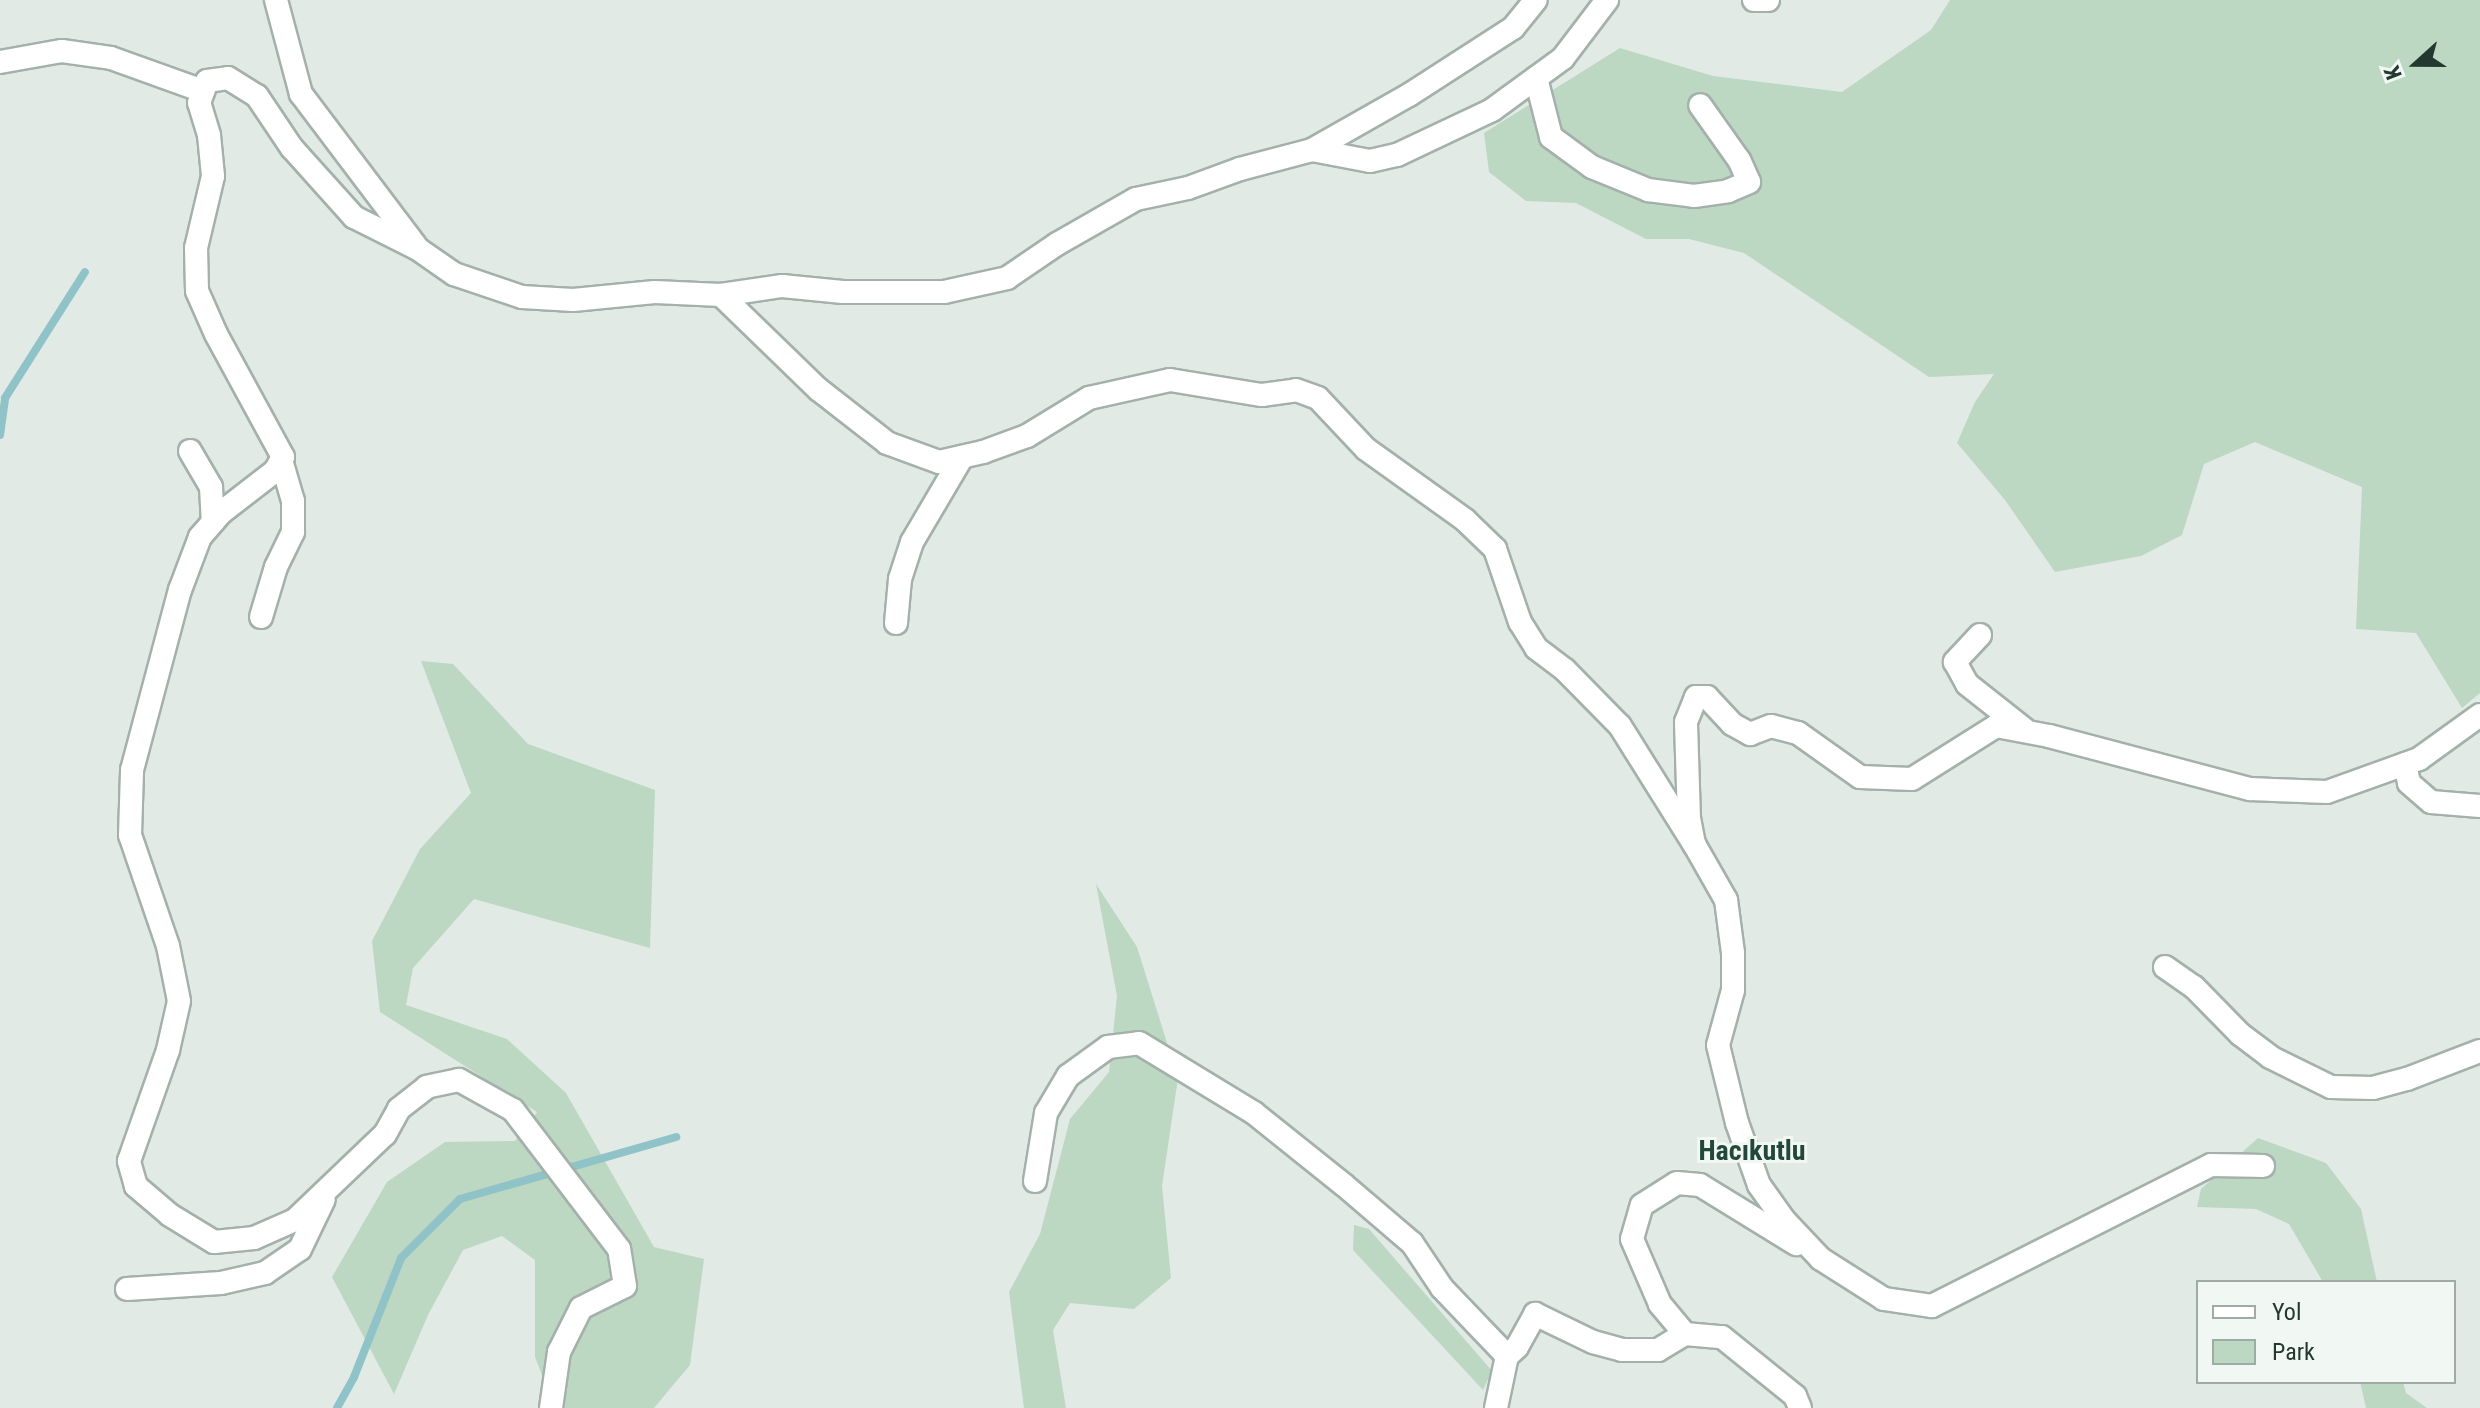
<!DOCTYPE html>
<html>
<head>
<meta charset="utf-8">
<style>
  body { margin:0 }
  #map { position:relative; width:2480px; height:1408px; overflow:hidden; background:#e1eae5; font-family:"Roboto Condensed",sans-serif }
  div>[style] { position:absolute }
  .green>* { inset:0; background:#bcd8c2 }
  .stream>* { height:8px; margin:-4px; padding:0 4px; transform-origin:4px; border-radius:4px; background:#8fc3c8 }
  .roads { filter:drop-shadow(2px 0 #a4b1ab) drop-shadow(-2px 0 #a4b1ab) drop-shadow(0 2px #a4b1ab) drop-shadow(0 -2px #a4b1ab) }
  .minor>* { height:22px; margin:-11px; padding:0 11px; transform-origin:11px; border-radius:11px; background:#fff }
  span { translate:-50% -50%; white-space:nowrap; text-align:center; line-height:1.15; -webkit-text-stroke:6px #f1f7f3; paint-order:stroke }
  .neighbourhood-label { font-size:28px; color:#22483c; font-weight:700 }
  .legend { position:absolute; left:2196px; top:1280px; width:260px; height:104px; box-sizing:border-box; background:#f1f7f3; border:2px solid #9faba5; margin:0; padding:10px 14px; list-style:none; font-size:24px; color:#233831 }
  .legend li { display:flex; align-items:center; gap:16px; height:40px }
  .legend b { width:40px; border:2px solid #9faba5 }
  .north { position:absolute; left:2376px; top:24px; width:80px; height:80px; -webkit-text-stroke:6px #f1f7f3; paint-order:stroke; rotate:249deg; font-size:22px; font-weight:700; line-height:32px; text-align:center; color:#233831 }
  .north::after { content:''; display:block; margin:auto; width:28px; height:36px; background:#233831; clip-path:polygon(50% 0,100% 100%,50% 72%,0 100%) }
</style>
</head>
<body>
<div id="map">
  <div class="green">
    <div style="clip-path:polygon(1950px 0,2480px 0,2480px 693px,2462px 708px,2416px 633px,2356px 629px,2362px 487px,2255px 442px,2204px 464px,2182px 535px,2141px 556px,2055px 572px,2005px 500px,1957px 443px,1975px 402px,1994px 374px,1929px 377px,1744px 253px,1689px 239px,1646px 239px,1576px 203px,1526px 201px,1489px 172px,1484px 133px,1620px 48px,1713px 76px,1842px 92px,1931px 30px)"></div>
    <div style="clip-path:polygon(421px 661px,453px 664px,528px 744px,655px 790px,650px 948px,474px 899px,413px 968px,406px 1005px,507px 1039px,566px 1093px,654px 1247px,704px 1259px,690px 1365px,654px 1408px,555px 1408px,535px 1357px,535px 1260px,502px 1236px,463px 1250px,428px 1315px,394px 1394px,332px 1277px,387px 1182px,445px 1142px,515px 1141px,537px 1112px,380px 1012px,372px 941px,420px 849px,471px 793px)"></div>
    <div style="clip-path:polygon(1096px 884px,1137px 947px,1178px 1078px,1162px 1186px,1171px 1278px,1134px 1309px,1070px 1303px,1053px 1330px,1066px 1408px,1024px 1408px,1009px 1292px,1040px 1234px,1070px 1119px,1109px 1072px,1117px 996px)"></div>
    <div style="clip-path:polygon(2258px 1138px,2326px 1163px,2361px 1209px,2377px 1282px,2323px 1282px,2289px 1224px,2256px 1209px,2197px 1207px,2201px 1189px)"></div>
    <div style="clip-path:polygon(1354px 1225px,1369px 1229px,1492px 1371px,1483px 1390px,1353px 1250px)"></div>
    <div style="clip-path:polygon(2360px 1382px,2403px 1382px,2406px 1393px,2427px 1408px,2366px 1408px)"></div>
  </div>
  <div class="stream">
    <div style="left:0;top:435px;width:37px;rotate:-82deg"></div>
    <div style="left:5px;top:398px;width:149px;rotate:-57.6deg"></div>
    <div style="left:337px;top:1408px;width:35px;rotate:-61deg"></div>
    <div style="left:354px;top:1377px;width:128px;rotate:-68.4deg"></div>
    <div style="left:401px;top:1258px;width:83px;rotate:-45deg"></div>
    <div style="left:460px;top:1199px;width:225px;rotate:-16deg"></div>
  </div>
  <div class="roads">
    <div class="minor">
      <div style="left:276px;top:0;width:97px;rotate:75.1deg"></div>
      <div style="left:301px;top:94px;width:189px;rotate:52.9deg"></div>
      <div style="left:1754px;top:0;width:14px"></div>
      <div style="left:0;top:62px;width:63px;rotate:-10.1deg"></div>
      <div style="left:62px;top:51px;width:49px;rotate:8.1deg"></div>
      <div style="left:111px;top:58px;width:98px;rotate:19.7deg"></div>
      <div style="left:1536px;top:78px;width:61px;rotate:75.7deg"></div>
      <div style="left:1551px;top:137px;width:51px;rotate:36.2deg"></div>
      <div style="left:1592px;top:167px;width:61px;rotate:22.3deg"></div>
      <div style="left:1648px;top:190px;width:46px;rotate:7.4deg"></div>
      <div style="left:1694px;top:196px;width:34px;rotate:-8deg"></div>
      <div style="left:1728px;top:191px;width:23px;rotate:-23deg"></div>
      <div style="left:1749px;top:182px;width:24px;rotate:-114deg"></div>
      <div style="left:1739px;top:160px;width:67px;rotate:-125.3deg"></div>
      <div style="left:1312px;top:150px;width:112px;rotate:-29.6deg"></div>
      <div style="left:1409px;top:95px;width:124px;rotate:-32.8deg"></div>
      <div style="left:1513px;top:28px;width:36px;rotate:-51deg"></div>
      <div style="left:721px;top:295px;width:62px;rotate:-8.4deg"></div>
      <div style="left:782px;top:286px;width:61px;rotate:5.6deg"></div>
      <div style="left:843px;top:292px;width:101px"></div>
      <div style="left:944px;top:292px;width:65px;rotate:-12.5deg"></div>
      <div style="left:1007px;top:278px;width:60px;rotate:-34.2deg"></div>
      <div style="left:1057px;top:244px;width:91px;rotate:-29.7deg"></div>
      <div style="left:1136px;top:199px;width:53px;rotate:-11.9deg"></div>
      <div style="left:1188px;top:188px;width:55px;rotate:-20.1deg"></div>
      <div style="left:1240px;top:169px;width:74px;rotate:-14.8deg"></div>
      <div style="left:1312px;top:150px;width:59px;rotate:10.7deg"></div>
      <div style="left:1370px;top:161px;width:28px;rotate:-13deg"></div>
      <div style="left:1397px;top:155px;width:105px;rotate:-25.3deg"></div>
      <div style="left:1492px;top:110px;width:88px;rotate:-36.2deg"></div>
      <div style="left:1563px;top:58px;width:73px;rotate:-52.8deg"></div>
      <div style="left:190px;top:451px;width:42px;rotate:59.7deg"></div>
      <div style="left:211px;top:487px;width:35px;rotate:87deg"></div>
      <div style="left:261px;top:617px;width:52px;rotate:-73.3deg"></div>
      <div style="left:276px;top:567px;width:39px;rotate:-64deg"></div>
      <div style="left:293px;top:532px;width:31px;rotate:-90deg"></div>
      <div style="left:293px;top:501px;width:43px;rotate:-106.3deg"></div>
      <div style="left:896px;top:623px;width:44px;rotate:-84.8deg"></div>
      <div style="left:900px;top:579px;width:39px;rotate:-72deg"></div>
      <div style="left:912px;top:542px;width:99px;rotate:-59.5deg"></div>
      <div style="left:1980px;top:635px;width:37px;rotate:133deg"></div>
      <div style="left:1955px;top:662px;width:25px;rotate:61deg"></div>
      <div style="left:1967px;top:684px;width:73px;rotate:38.3deg"></div>
      <div style="left:2405px;top:764px;width:19px;rotate:78deg"></div>
      <div style="left:2409px;top:783px;width:29px;rotate:41deg"></div>
      <div style="left:2431px;top:802px;width:49px;rotate:4.7deg"></div>
      <div style="left:2165px;top:967px;width:35px;rotate:35deg"></div>
      <div style="left:2194px;top:987px;width:66px;rotate:45.6deg"></div>
      <div style="left:2240px;top:1034px;width:38px;rotate:37deg"></div>
      <div style="left:2270px;top:1057px;width:68px;rotate:26.2deg"></div>
      <div style="left:2331px;top:1087px;width:42px;rotate:1.4deg"></div>
      <div style="left:2373px;top:1088px;width:35px;rotate:-15deg"></div>
      <div style="left:2407px;top:1079px;width:78px;rotate:-21deg"></div>
      <div style="left:2263px;top:1166px;width:52px;rotate:-178.9deg"></div>
      <div style="left:2211px;top:1165px;width:313px;rotate:153.2deg"></div>
      <div style="left:1932px;top:1306px;width:49px;rotate:-171.7deg"></div>
      <div style="left:1884px;top:1299px;width:75px;rotate:-147.6deg"></div>
      <div style="left:1821px;top:1259px;width:54px;rotate:-133.5deg"></div>
      <div style="left:1784px;top:1220px;width:43px;rotate:-125.5deg"></div>
      <div style="left:1759px;top:1185px;width:66px;rotate:-109.5deg"></div>
      <div style="left:1737px;top:1123px;width:80px;rotate:-103.7deg"></div>
      <div style="left:1718px;top:1045px;width:57px;rotate:-74.7deg"></div>
      <div style="left:1733px;top:990px;width:37px;rotate:-90deg"></div>
      <div style="left:1733px;top:953px;width:53px;rotate:-97.5deg"></div>
      <div style="left:1726px;top:900px;width:64px;rotate:-119.7deg"></div>
      <div style="left:1694px;top:844px;width:25px;rotate:-101deg"></div>
      <div style="left:1689px;top:819px;width:97px;rotate:-91.8deg"></div>
      <div style="left:1686px;top:722px;width:27px;rotate:-68deg"></div>
      <div style="left:1696px;top:697px;width:11px"></div>
      <div style="left:1707px;top:697px;width:37px;rotate:47deg"></div>
      <div style="left:1732px;top:724px;width:21px;rotate:29deg"></div>
      <div style="left:1750px;top:734px;width:22px;rotate:-21deg"></div>
      <div style="left:1771px;top:726px;width:28px;rotate:15deg"></div>
      <div style="left:1798px;top:733px;width:76px;rotate:35.4deg"></div>
      <div style="left:1860px;top:777px;width:52px;rotate:2.2deg"></div>
      <div style="left:1912px;top:779px;width:99px;rotate:-32.2deg"></div>
      <div style="left:1996px;top:726px;width:54px;rotate:10.7deg"></div>
      <div style="left:2049px;top:736px;width:208px;rotate:14.8deg"></div>
      <div style="left:2250px;top:789px;width:77px;rotate:2.2deg"></div>
      <div style="left:2327px;top:792px;width:98px;rotate:-19.7deg"></div>
      <div style="left:2419px;top:759px;width:75px;rotate:-35.8deg"></div>
      <div style="left:1035px;top:1181px;width:69px;rotate:-80.8deg"></div>
      <div style="left:1046px;top:1113px;width:43px;rotate:-59.3deg"></div>
      <div style="left:1068px;top:1076px;width:49px;rotate:-35.9deg"></div>
      <div style="left:1108px;top:1047px;width:31px;rotate:-7deg"></div>
      <div style="left:1139px;top:1043px;width:135px;rotate:31.3deg"></div>
      <div style="left:1254px;top:1113px;width:115px;rotate:38.7deg"></div>
      <div style="left:1344px;top:1185px;width:89px;rotate:40.5deg"></div>
      <div style="left:1412px;top:1243px;width:54px;rotate:56.3deg"></div>
      <div style="left:1442px;top:1288px;width:94px;rotate:46.3deg"></div>
      <div style="left:127px;top:1289px;width:94px;rotate:-3.7deg"></div>
      <div style="left:221px;top:1283px;width:45px;rotate:-12.8deg"></div>
      <div style="left:265px;top:1273px;width:42px;rotate:-34.4deg"></div>
      <div style="left:300px;top:1249px;width:55px;rotate:-64.4deg"></div>
      <div style="left:1685px;top:1334px;width:39px;rotate:-130deg"></div>
      <div style="left:1660px;top:1304px;width:71px;rotate:-113.3deg"></div>
      <div style="left:1632px;top:1239px;width:35px;rotate:-74deg"></div>
      <div style="left:1642px;top:1205px;width:41px;rotate:-32.2deg"></div>
      <div style="left:1677px;top:1183px;width:23px;rotate:5deg"></div>
      <div style="left:1700px;top:1185px;width:113px;rotate:31.6deg"></div>
      <div style="left:551px;top:1408px;width:57px;rotate:-81.9deg"></div>
      <div style="left:559px;top:1352px;width:49px;rotate:-63.4deg"></div>
      <div style="left:581px;top:1308px;width:49px;rotate:-26.6deg"></div>
      <div style="left:625px;top:1286px;width:37px;rotate:-99deg"></div>
      <div style="left:619px;top:1249px;width:175px;rotate:-127.3deg"></div>
      <div style="left:513px;top:1110px;width:62px;rotate:-150.9deg"></div>
      <div style="left:459px;top:1080px;width:33px;rotate:168deg"></div>
      <div style="left:427px;top:1087px;width:36px;rotate:142deg"></div>
      <div style="left:399px;top:1109px;width:29px;rotate:119deg"></div>
      <div style="left:385px;top:1134px;width:124px;rotate:136.3deg"></div>
      <div style="left:295px;top:1220px;width:45px;rotate:156.3deg"></div>
      <div style="left:254px;top:1238px;width:40px;rotate:174.3deg"></div>
      <div style="left:214px;top:1242px;width:52px;rotate:-148.5deg"></div>
      <div style="left:170px;top:1215px;width:45px;rotate:-139.5deg"></div>
      <div style="left:136px;top:1186px;width:26px;rotate:-106deg"></div>
      <div style="left:129px;top:1161px;width:118px;rotate:-70.6deg"></div>
      <div style="left:168px;top:1050px;width:50px;rotate:-77.3deg"></div>
      <div style="left:179px;top:1001px;width:56px;rotate:-101.3deg"></div>
      <div style="left:168px;top:946px;width:117px;rotate:-108.9deg"></div>
      <div style="left:130px;top:835px;width:65px;rotate:-88.2deg"></div>
      <div style="left:132px;top:770px;width:186px;rotate:-75.1deg"></div>
      <div style="left:180px;top:590px;width:57px;rotate:-69.3deg"></div>
      <div style="left:200px;top:537px;width:33px;rotate:-49deg"></div>
      <div style="left:222px;top:512px;width:67px;rotate:-37.7deg"></div>
      <div style="left:275px;top:471px;width:16px;rotate:-60deg"></div>
      <div style="left:283px;top:457px;width:140px;rotate:-118.6deg"></div>
      <div style="left:216px;top:334px;width:47px;rotate:-113.8deg"></div>
      <div style="left:197px;top:291px;width:43px;rotate:-91.3deg"></div>
      <div style="left:196px;top:248px;width:74px;rotate:-76.7deg"></div>
      <div style="left:213px;top:176px;width:41px;rotate:-95.6deg"></div>
      <div style="left:209px;top:135px;width:34px;rotate:-107deg"></div>
      <div style="left:199px;top:103px;width:23px;rotate:-70deg"></div>
      <div style="left:207px;top:81px;width:21px;rotate:-8deg"></div>
      <div style="left:228px;top:78px;width:34px;rotate:32deg"></div>
      <div style="left:257px;top:96px;width:63px;rotate:56.1deg"></div>
      <div style="left:292px;top:148px;width:93px;rotate:48.1deg"></div>
      <div style="left:354px;top:217px;width:72px;rotate:26.6deg"></div>
      <div style="left:418px;top:249px;width:44px;rotate:34.8deg"></div>
      <div style="left:454px;top:274px;width:72px;rotate:18.7deg"></div>
      <div style="left:522px;top:297px;width:51px;rotate:3.4deg"></div>
      <div style="left:573px;top:300px;width:82px;rotate:-5.6deg"></div>
      <div style="left:655px;top:292px;width:66px;rotate:2.6deg"></div>
      <div style="left:721px;top:295px;width:135px;rotate:44.1deg"></div>
      <div style="left:818px;top:389px;width:88px;rotate:38deg"></div>
      <div style="left:887px;top:443px;width:55px;rotate:20.1deg"></div>
      <div style="left:939px;top:462px;width:45px;rotate:-12.8deg"></div>
      <div style="left:983px;top:452px;width:47px;rotate:-20deg"></div>
      <div style="left:1027px;top:436px;width:73px;rotate:-31.5deg"></div>
      <div style="left:1089px;top:398px;width:83px;rotate:-12.5deg"></div>
      <div style="left:1170px;top:380px;width:93px;rotate:9.3deg"></div>
      <div style="left:1262px;top:395px;width:34px;rotate:-8deg"></div>
      <div style="left:1296px;top:390px;width:23px;rotate:20deg"></div>
      <div style="left:1318px;top:398px;width:70px;rotate:46.7deg"></div>
      <div style="left:1366px;top:449px;width:122px;rotate:35.6deg"></div>
      <div style="left:1465px;top:520px;width:42px;rotate:44deg"></div>
      <div style="left:1495px;top:549px;width:77px;rotate:71.1deg"></div>
      <div style="left:1520px;top:622px;width:31px;rotate:58deg"></div>
      <div style="left:1536px;top:648px;width:36px;rotate:37deg"></div>
      <div style="left:1565px;top:670px;width:78px;rotate:45.5deg"></div>
      <div style="left:1620px;top:726px;width:139px;rotate:57.9deg"></div>
      <div style="left:1496px;top:1408px;width:53px;rotate:-78.1deg"></div>
      <div style="left:1507px;top:1356px;width:13px;rotate:-42deg"></div>
      <div style="left:1517px;top:1347px;width:38px;rotate:-61deg"></div>
      <div style="left:1535px;top:1314px;width:64px;rotate:25.8deg"></div>
      <div style="left:1593px;top:1342px;width:30px;rotate:15deg"></div>
      <div style="left:1622px;top:1350px;width:36px"></div>
      <div style="left:1658px;top:1350px;width:31px;rotate:-31deg"></div>
      <div style="left:1685px;top:1334px;width:37px;rotate:5deg"></div>
      <div style="left:1722px;top:1337px;width:94px;rotate:38.9deg"></div>
      <div style="left:1795px;top:1396px;width:13px;rotate:67deg"></div>
    </div>
  </div>
  <div class="neighbourhood-label">
    <span style="left:1752px;top:1151px">Hacıkutlu</span>
  </div>
  <ul class="legend">
  <li><b style="height:10px;background:#fff"></b>Yol</li>
  <li><b style="height:22px;background:#bcd8c2"></b>Park</li>
  </ul>
  <div class="north">K</div>
</div>
</body>
</html>
